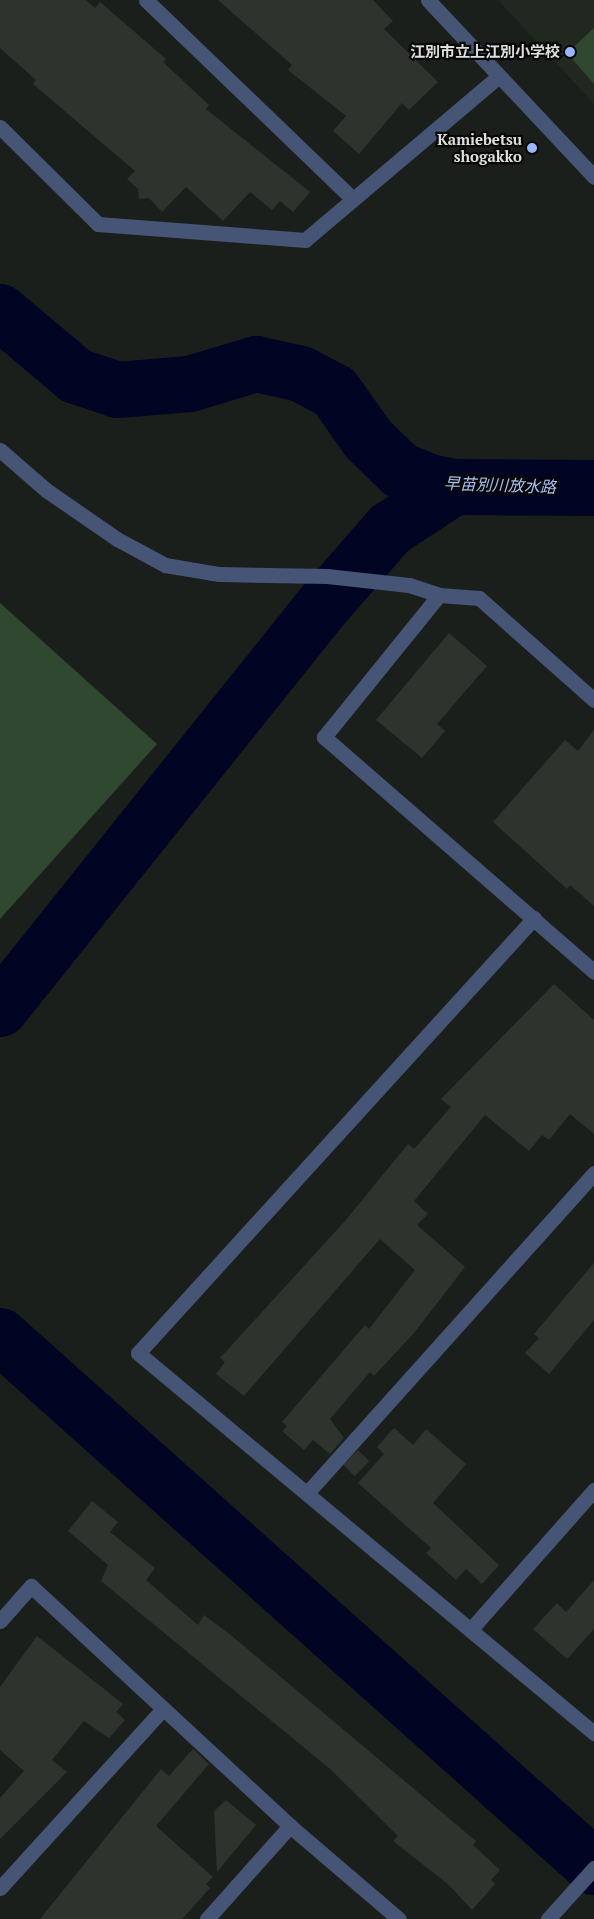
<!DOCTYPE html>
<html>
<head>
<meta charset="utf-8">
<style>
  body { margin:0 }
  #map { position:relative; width:594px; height:1919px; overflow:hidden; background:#1b1f1b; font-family:"PT Serif","Noto Sans JP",serif }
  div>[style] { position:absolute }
  .built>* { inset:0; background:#202820 }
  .green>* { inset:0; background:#30482f }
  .river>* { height:56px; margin:-28px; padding:0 28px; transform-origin:28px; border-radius:28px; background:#010423 }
  .building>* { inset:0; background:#2f332e; transform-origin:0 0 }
  .minor>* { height:15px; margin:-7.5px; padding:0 7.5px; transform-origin:7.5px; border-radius:7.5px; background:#465476 }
  .dots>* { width:14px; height:14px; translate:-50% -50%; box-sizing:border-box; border:2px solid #070807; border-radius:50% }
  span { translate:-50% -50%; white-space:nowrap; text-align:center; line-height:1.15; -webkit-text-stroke:4.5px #070807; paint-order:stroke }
  .poi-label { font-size:15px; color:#dee0dd; font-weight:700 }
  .right { translate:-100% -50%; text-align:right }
  .water-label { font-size:16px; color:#a9c1f5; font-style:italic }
</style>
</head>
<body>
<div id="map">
  <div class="built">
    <div style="clip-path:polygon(498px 0,594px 0,594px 104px)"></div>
  </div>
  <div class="green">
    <div style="clip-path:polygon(594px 28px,594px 84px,567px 53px)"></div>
    <div style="clip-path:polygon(0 603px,157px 744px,0 919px)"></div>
  </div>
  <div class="river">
    <div style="left:0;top:312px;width:99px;rotate:40.1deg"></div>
    <div style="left:76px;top:376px;width:44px;rotate:18.4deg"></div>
    <div style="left:118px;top:390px;width:72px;rotate:-4.8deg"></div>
    <div style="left:190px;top:384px;width:69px;rotate:-16.9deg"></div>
    <div style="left:256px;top:364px;width:46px;rotate:12.5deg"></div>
    <div style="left:301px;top:374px;width:38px;rotate:28deg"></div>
    <div style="left:335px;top:392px;width:57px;rotate:54.9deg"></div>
    <div style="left:368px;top:439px;width:45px;rotate:44.1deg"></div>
    <div style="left:400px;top:470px;width:31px;rotate:22deg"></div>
    <div style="left:429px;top:482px;width:25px;rotate:11deg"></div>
    <div style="left:454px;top:487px;width:140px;rotate:0.4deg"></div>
    <div style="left:0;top:1009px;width:514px;rotate:-51.32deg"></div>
    <div style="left:321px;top:608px;width:105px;rotate:-48.9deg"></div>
    <div style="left:390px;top:529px;width:77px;rotate:-33.3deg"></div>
    <div style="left:0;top:1336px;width:797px;rotate:41.79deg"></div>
  </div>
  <div class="building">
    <div style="clip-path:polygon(0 0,86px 0,95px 8px,100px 2px,166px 59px,163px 62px,209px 105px,206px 109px,310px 192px,293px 212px,280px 201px,272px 210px,250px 192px,223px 221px,186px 187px,162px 212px,149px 198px,139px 199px,138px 189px,127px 179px,135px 171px,33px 84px,36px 80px,0 48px)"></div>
    <div style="clip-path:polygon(218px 0,373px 0,393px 21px,384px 29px,438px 82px,409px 110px,402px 103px,359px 154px,333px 131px,346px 116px,288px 70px,292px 65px)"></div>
    <div style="clip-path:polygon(449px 633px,487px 666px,437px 724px,445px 731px,422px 758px,376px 720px)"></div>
    <div style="clip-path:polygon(594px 730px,594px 906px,570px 885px,567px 889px,493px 822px,565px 740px,578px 751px)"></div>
    <div style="clip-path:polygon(554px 984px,594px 1020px,594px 1134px,570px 1114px,549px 1140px,542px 1135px,529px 1151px,485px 1115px,414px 1201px,428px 1214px,417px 1225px,465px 1267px,414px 1333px,374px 1376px,370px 1372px,330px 1419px,344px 1438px,330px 1454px,313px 1440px,304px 1450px,282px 1431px,287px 1426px,282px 1422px,365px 1325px,369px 1329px,415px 1270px,380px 1239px,244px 1396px,216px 1374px,225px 1362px,220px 1358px,345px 1221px,408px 1144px,414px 1149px,451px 1107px,441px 1099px)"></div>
    <div style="clip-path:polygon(594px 1263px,594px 1320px,549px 1374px,525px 1353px,539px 1338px,534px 1334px)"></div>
    <div style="clip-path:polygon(394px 1428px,413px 1445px,426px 1429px,466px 1464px,433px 1503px,499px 1565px,482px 1584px,466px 1569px,456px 1580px,426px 1553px,431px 1548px,358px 1483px,384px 1454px,377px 1447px)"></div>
    <div style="left:358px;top:1450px;width:16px;height:21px;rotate:45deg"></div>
    <div style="clip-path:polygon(92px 1501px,118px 1522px,110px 1532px,155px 1568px,146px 1580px,198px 1625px,204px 1615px,232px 1636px,476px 1841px,473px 1845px,500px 1870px,491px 1880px,495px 1884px,472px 1910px,449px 1885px,393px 1841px,398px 1836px,329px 1768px,101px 1581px,108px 1565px,68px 1531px)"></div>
    <div style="clip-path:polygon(594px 1580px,594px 1629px,567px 1659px,533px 1629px,557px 1603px,566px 1612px)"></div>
    <div style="clip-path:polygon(37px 1636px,123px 1704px,116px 1712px,125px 1720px,109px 1738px,84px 1721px,52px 1760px,67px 1772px,0 1839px,0 1798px,24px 1771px,0 1750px,0 1687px)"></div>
    <div style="clip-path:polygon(193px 1749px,209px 1764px,156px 1826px,213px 1877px,206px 1884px,210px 1888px,182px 1919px,40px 1919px,161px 1769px,169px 1776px)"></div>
    <div style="clip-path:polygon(226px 1800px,256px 1825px,217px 1872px,214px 1811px)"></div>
  </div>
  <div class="minor">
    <div style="left:146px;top:0;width:287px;rotate:43.9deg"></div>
    <div style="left:428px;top:0;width:243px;rotate:46.8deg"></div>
    <div style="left:0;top:127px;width:138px;rotate:44.7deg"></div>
    <div style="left:98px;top:224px;width:208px;rotate:4.4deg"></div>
    <div style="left:305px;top:240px;width:254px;rotate:-40.2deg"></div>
    <div style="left:0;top:450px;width:61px;rotate:41deg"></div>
    <div style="left:46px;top:490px;width:86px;rotate:34.6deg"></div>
    <div style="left:117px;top:539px;width:55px;rotate:28.4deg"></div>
    <div style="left:165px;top:565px;width:55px;rotate:9.5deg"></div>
    <div style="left:219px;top:574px;width:108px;rotate:1.1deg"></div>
    <div style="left:327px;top:576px;width:82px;rotate:6.3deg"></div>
    <div style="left:409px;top:585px;width:32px;rotate:18deg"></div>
    <div style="left:594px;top:700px;width:154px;rotate:-138.4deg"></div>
    <div style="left:479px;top:598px;width:40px;rotate:-175.7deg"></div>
    <div style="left:439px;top:595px;width:183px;rotate:129deg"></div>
    <div style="left:324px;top:737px;width:358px;rotate:41deg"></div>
    <div style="left:534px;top:918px;width:588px;rotate:132.31deg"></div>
    <div style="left:138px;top:1353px;width:594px;rotate:39.81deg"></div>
    <div style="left:307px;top:1493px;width:430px;rotate:-48.1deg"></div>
    <div style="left:0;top:1621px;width:47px;rotate:-48.5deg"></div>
    <div style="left:31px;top:1586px;width:353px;rotate:42.8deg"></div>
    <div style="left:290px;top:1826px;width:143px;rotate:40.5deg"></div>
    <div style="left:471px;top:1629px;width:186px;rotate:-48.5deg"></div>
    <div style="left:0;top:1888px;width:242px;rotate:-47.7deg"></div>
    <div style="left:207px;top:1919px;width:125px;rotate:-48.3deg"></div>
    <div style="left:548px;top:1919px;width:69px;rotate:-48deg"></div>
  </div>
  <div class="dots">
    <div style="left:570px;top:52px;background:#97b6fd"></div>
    <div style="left:532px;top:148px;background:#97b6fd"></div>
  </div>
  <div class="poi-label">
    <span class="right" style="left:560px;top:52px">江別市立上江別小学校</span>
    <span class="right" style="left:522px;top:148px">Kamiebetsu<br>shogakko</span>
  </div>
  <div class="water-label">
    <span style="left:500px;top:485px;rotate:2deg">早苗別川放水路</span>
  </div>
</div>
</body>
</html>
